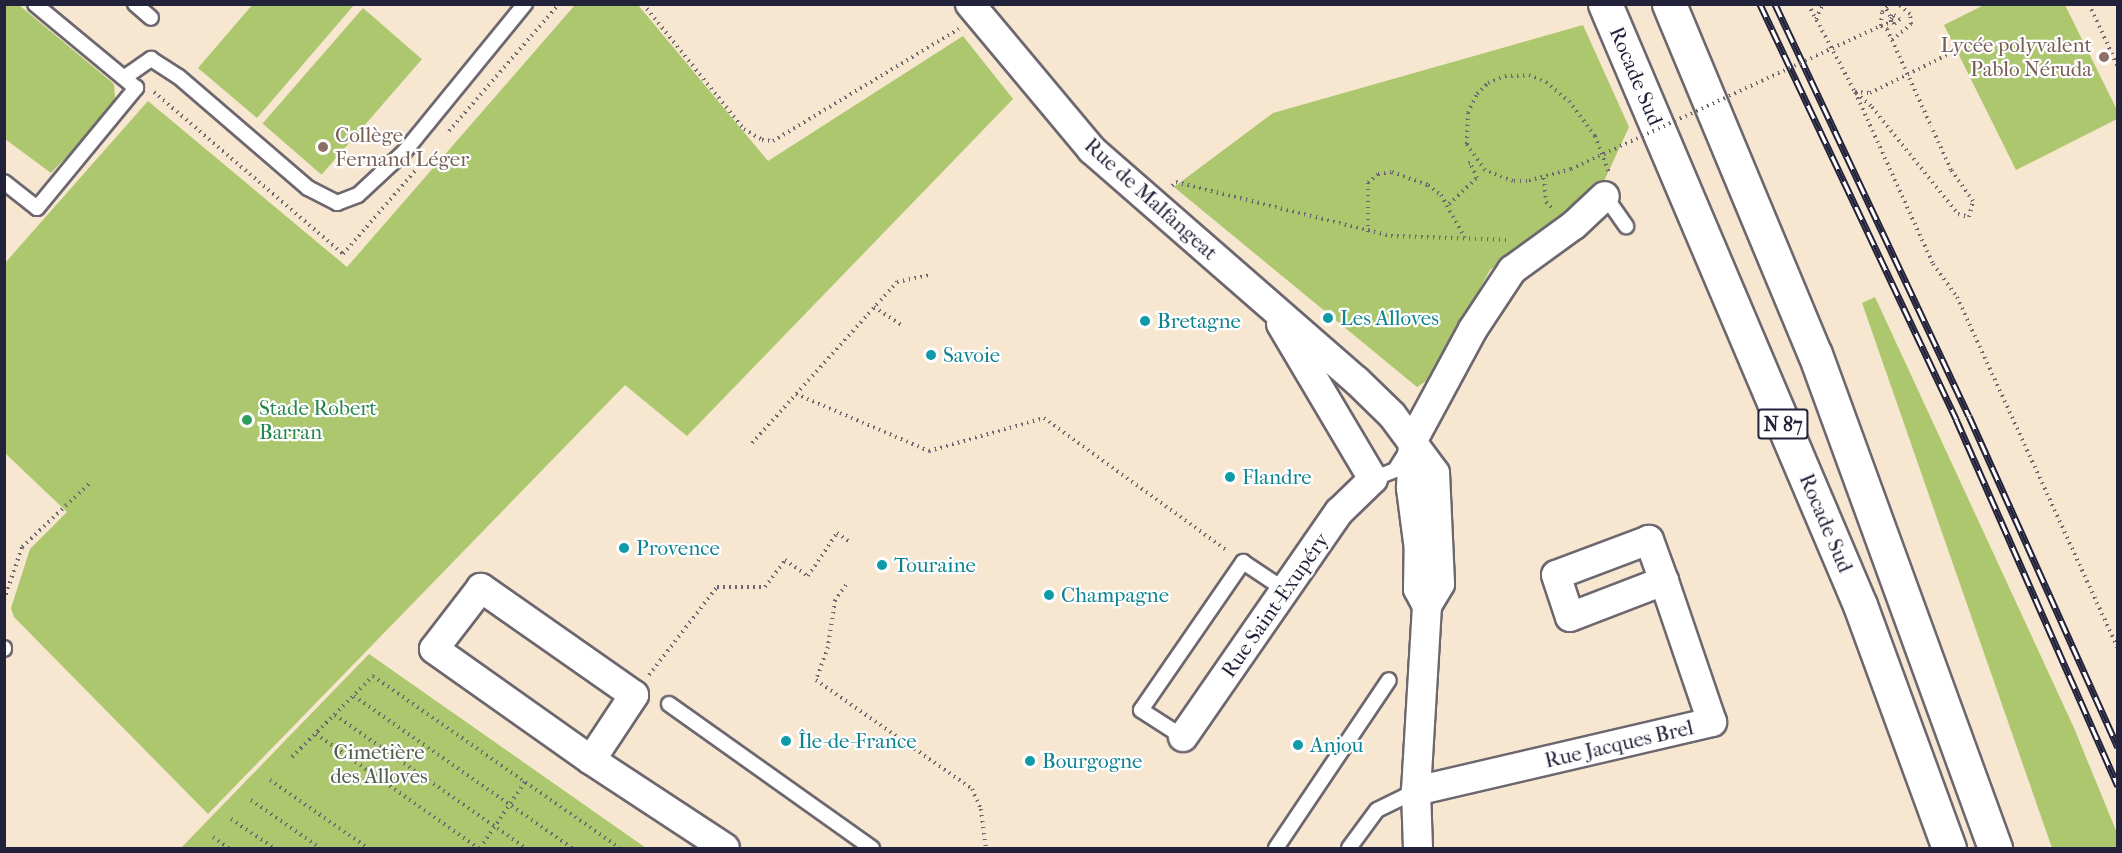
<!DOCTYPE html>
<html>
<head>
<meta charset="utf-8">
<style>
  body { margin:0 }
  #map { position:relative; width:2122px; height:853px; overflow:hidden; background:#f7e6d0; font-family:"IM FELL French Canon",serif }
  div>[style] { position:absolute }
  .green>* { inset:0; background:#acc76d; transform-origin:0 0 }
  .path>* { height:4px; margin-top:-2px; transform-origin:0; background:repeating-linear-gradient(90deg,#6d676f 0 1.5px,transparent 0 6px) }
  .roads { filter:drop-shadow(2px 0 #6d676f) drop-shadow(-2px 0 #6d676f) drop-shadow(0 2px #6d676f) drop-shadow(0 -2px #6d676f) }
  .service>* { height:14px; margin:-7px; padding:0 7px; transform-origin:7px; border-radius:7px; background:#fff }
  .minor>* { height:28px; margin:-14px; padding:0 14px; transform-origin:14px; border-radius:14px; background:#fff }
  .trunk>* { height:33px; margin:-16.5px; padding:0 16.5px; transform-origin:16.5px; border-radius:16.5px; background:#fff }
  .rail>* { height:7px; margin-top:-3.5px; transform-origin:0; background:repeating-linear-gradient(90deg,#fff 0 14px,#22223b 0 28px); box-sizing:border-box; border-block:2px solid #22223b }
  .path-bridge>* { height:4px; margin-top:-2px; transform-origin:0; background:repeating-linear-gradient(90deg,#6d676f 0 1.5px,transparent 0 6px) }
  .dots>* { width:16px; height:16px; translate:-50% -50%; box-sizing:border-box; border:3px solid #fff; border-radius:50% }
  span { translate:-50% -50%; white-space:nowrap; text-align:center; line-height:1.15; -webkit-text-stroke:4.5px #fff; paint-order:stroke }
  .shield-label span { padding:2px 4px; background:#fff; border:2px solid; border-radius:4px; -webkit-text-stroke-width:0 }
  .shield-label { font-size:20px; color:#22223b; font-weight:700 }
  .education-label { font-size:21px; color:#785e54 }
  .right { translate:-100% -50%; text-align:right }
  .left { translate:0 -50%; text-align:left }
  .street-label { font-size:21px; color:#22223b }
  .culture-label { font-size:21px; color:#0d838f }
  .leisure-label { font-size:21px; color:#27864d }
  .park-label { font-size:21px; color:#525c4c }
  .frame { position:absolute; inset:0; border:6px solid #22223b; pointer-events:none }
</style>
</head>
<body>
<div id="map">
  <div class="green">
    <div style="clip-path:polygon(253px 4px,354px 5px,257px 118px,198px 68px)"></div>
    <div style="clip-path:polygon(1986px 4px,2065px 5px,2117px 110px,2117px 119px,2016px 170px,1944px 25px)"></div>
    <div style="clip-path:polygon(4px 5px,19px 5px,114px 84px,115px 97px,120px 102px,51px 173px,5px 139px)"></div>
    <div style="clip-path:polygon(575px 5px,638px 5px,768px 161px,963px 36px,1013px 99px,687px 436px,625px 385px,208px 814px,14px 617px,11px 608px,30px 549px,67px 512px,5px 453px,5px 263px,148px 101px,347px 267px)"></div>
    <div style="left:363px;top:8px;width:78px;height:153px;rotate:41deg"></div>
    <div style="clip-path:polygon(1583px 25px,1629px 127px,1599px 192px,1490px 270px,1431px 378px,1417px 387px,1174px 187px,1273px 113px)"></div>
    <div style="clip-path:polygon(1875px 297px,2074px 728px,2117px 833px,2117px 848px,2052px 848px,1862px 303px)"></div>
    <div style="clip-path:polygon(369px 654px,646px 848px,181px 848px)"></div>
  </div>
  <div class="path">
    <div style="left:643px;top:4px;width:161px;rotate:51.1deg"></div>
    <div style="left:744px;top:129px;width:21px;rotate:31deg"></div>
    <div style="left:762px;top:140px;width:11px;rotate:5deg"></div>
    <div style="left:773px;top:141px;width:217px;rotate:-31.1deg"></div>
    <div style="left:1808px;top:4px;width:100px;rotate:61.9deg"></div>
    <div style="left:1855px;top:92px;width:189px;rotate:65.6deg"></div>
    <div style="left:1933px;top:264px;width:41px;rotate:54deg"></div>
    <div style="left:1957px;top:297px;width:387px;rotate:65.4deg"></div>
    <div style="left:2089px;top:4px;width:69px;rotate:65.3deg"></div>
    <div style="left:1816px;top:19px;width:17px;rotate:-65deg"></div>
    <div style="left:1881px;top:26px;width:11px;rotate:-22deg"></div>
    <div style="left:1891px;top:22px;width:3px;rotate:-90deg"></div>
    <div style="left:1891px;top:19px;width:2px;rotate:-63deg"></div>
    <div style="left:1892px;top:17px;width:3px;rotate:-45deg"></div>
    <div style="left:1894px;top:15px;width:7px;rotate:34deg"></div>
    <div style="left:1900px;top:19px;width:8px;rotate:140deg"></div>
    <div style="left:1894px;top:24px;width:4px;rotate:-124deg"></div>
    <div style="left:1892px;top:21px;width:5px;rotate:-112deg"></div>
    <div style="left:1890px;top:16px;width:13px;rotate:-117deg"></div>
    <div style="left:1892px;top:40px;width:25px;rotate:-40deg"></div>
    <div style="left:1911px;top:24px;width:10px;rotate:-96deg"></div>
    <div style="left:1910px;top:14px;width:16px;rotate:-140deg"></div>
    <div style="left:154px;top:92px;width:249px;rotate:40.6deg"></div>
    <div style="left:343px;top:254px;width:110px;rotate:-49.1deg"></div>
    <div style="left:1855px;top:92px;width:15px;rotate:4deg"></div>
    <div style="left:1870px;top:93px;width:97px;rotate:-26.3deg"></div>
    <div style="left:1856px;top:93px;width:21px;rotate:41deg"></div>
    <div style="left:1872px;top:107px;width:137px;rotate:51.2deg"></div>
    <div style="left:1958px;top:214px;width:11px;rotate:15deg"></div>
    <div style="left:1969px;top:217px;width:16px;rotate:-76deg"></div>
    <div style="left:1973px;top:201px;width:38px;rotate:-125deg"></div>
    <div style="left:1951px;top:170px;width:48px;rotate:-114.4deg"></div>
    <div style="left:449px;top:131px;width:168px;rotate:-49.1deg"></div>
    <div style="left:1571px;top:169px;width:46px;rotate:164.7deg"></div>
    <div style="left:1527px;top:181px;width:14px;rotate:180deg"></div>
    <div style="left:1513px;top:181px;width:30px;rotate:-159deg"></div>
    <div style="left:1485px;top:170px;width:32px;rotate:-125deg"></div>
    <div style="left:1467px;top:144px;width:31px;rotate:-88deg"></div>
    <div style="left:1468px;top:113px;width:21px;rotate:-65deg"></div>
    <div style="left:1477px;top:94px;width:16px;rotate:-45deg"></div>
    <div style="left:1488px;top:83px;width:18px;rotate:-22deg"></div>
    <div style="left:1505px;top:76px;width:24px;rotate:-2deg"></div>
    <div style="left:1529px;top:75px;width:18px;rotate:22deg"></div>
    <div style="left:1546px;top:82px;width:30px;rotate:40deg"></div>
    <div style="left:1569px;top:101px;width:44px;rotate:53.4deg"></div>
    <div style="left:1595px;top:136px;width:39px;rotate:69deg"></div>
    <div style="left:1544px;top:178px;width:24px;rotate:85deg"></div>
    <div style="left:1546px;top:202px;width:8px;rotate:45deg"></div>
    <div style="left:1172px;top:186px;width:6px;rotate:-45deg"></div>
    <div style="left:1176px;top:182px;width:222px;rotate:14.1deg"></div>
    <div style="left:1391px;top:236px;width:116px;rotate:2deg"></div>
    <div style="left:1449px;top:204px;width:38px;rotate:-43deg"></div>
    <div style="left:1477px;top:178px;width:17px;rotate:-115deg"></div>
    <div style="left:1470px;top:163px;width:5px;rotate:169deg"></div>
    <div style="left:1368px;top:232px;width:49px;rotate:-90deg"></div>
    <div style="left:1368px;top:183px;width:13px;rotate:-42deg"></div>
    <div style="left:1378px;top:174px;width:14px;rotate:-8deg"></div>
    <div style="left:1392px;top:172px;width:38px;rotate:20deg"></div>
    <div style="left:1428px;top:185px;width:16px;rotate:38deg"></div>
    <div style="left:1441px;top:195px;width:49px;rotate:60.8deg"></div>
    <div style="left:874px;top:307px;width:35px;rotate:33deg"></div>
    <div style="left:796px;top:394px;width:145px;rotate:23.2deg"></div>
    <div style="left:929px;top:451px;width:120px;rotate:-16deg"></div>
    <div style="left:1044px;top:418px;width:227px;rotate:35.9deg"></div>
    <div style="left:752px;top:443px;width:217px;rotate:-48deg"></div>
    <div style="left:897px;top:282px;width:33px;rotate:-12deg"></div>
    <div style="left:846px;top:585px;width:19px;rotate:126deg"></div>
    <div style="left:835px;top:600px;width:48px;rotate:98.5deg"></div>
    <div style="left:828px;top:647px;width:35px;rotate:110deg"></div>
    <div style="left:816px;top:680px;width:190px;rotate:34.9deg"></div>
    <div style="left:972px;top:789px;width:22px;rotate:66deg"></div>
    <div style="left:981px;top:809px;width:39px;rotate:83deg"></div>
    <div style="left:4px;top:600px;width:56px;rotate:-71.2deg"></div>
    <div style="left:22px;top:547px;width:95px;rotate:-43.3deg"></div>
    <div style="left:649px;top:675px;width:111px;rotate:-52.3deg"></div>
    <div style="left:717px;top:587px;width:48px"></div>
    <div style="left:765px;top:587px;width:34px;rotate:-53deg"></div>
    <div style="left:785px;top:560px;width:28px;rotate:35deg"></div>
    <div style="left:808px;top:576px;width:52px;rotate:-56deg"></div>
    <div style="left:837px;top:533px;width:16px;rotate:35deg"></div>
    <div style="left:354px;top:696px;width:266px;rotate:34.9deg"></div>
    <div style="left:335px;top:715px;width:233px;rotate:34.9deg"></div>
    <div style="left:316px;top:734px;width:198px;rotate:35.1deg"></div>
    <div style="left:292px;top:757px;width:115px;rotate:-45deg"></div>
    <div style="left:373px;top:676px;width:301px;rotate:34.9deg"></div>
    <div style="left:270px;top:780px;width:119px;rotate:34.8deg"></div>
    <div style="left:251px;top:800px;width:84px;rotate:34.8deg"></div>
    <div style="left:231px;top:819px;width:52px;rotate:34deg"></div>
    <div style="left:213px;top:837px;width:19px;rotate:35deg"></div>
    <div style="left:480px;top:848px;width:80px;rotate:-55.7deg"></div>
  </div>
  <div class="roads">
    <div class="service">
      <div style="left:135px;top:4px;width:21px;rotate:41deg"></div>
      <div style="left:125px;top:77px;width:32px;rotate:-35deg"></div>
      <div style="left:151px;top:59px;width:33px;rotate:33deg"></div>
      <div style="left:179px;top:77px;width:170px;rotate:40.7deg"></div>
      <div style="left:308px;top:188px;width:33px;rotate:27deg"></div>
      <div style="left:337px;top:203px;width:22px;rotate:-21deg"></div>
      <div style="left:358px;top:195px;width:64px;rotate:-43.1deg"></div>
      <div style="left:405px;top:151px;width:190px;rotate:-50.8deg"></div>
      <div style="left:4px;top:182px;width:42px;rotate:38.2deg"></div>
      <div style="left:37px;top:208px;width:156px;rotate:-50.5deg"></div>
      <div style="left:136px;top:88px;width:131px;rotate:-140.3deg"></div>
      <div style="left:1605px;top:196px;width:37px;rotate:55deg"></div>
      <div style="left:1373px;top:479px;width:24px;rotate:-22deg"></div>
      <div style="left:1395px;top:470px;width:22px;rotate:-58deg"></div>
      <div style="left:4px;top:648px;width:1px;rotate:90deg"></div>
      <div style="left:669px;top:704px;width:249px;rotate:35.4deg"></div>
      <div style="left:1183px;top:737px;width:50px;rotate:-147.3deg"></div>
      <div style="left:1141px;top:710px;width:180px;rotate:-55.4deg"></div>
      <div style="left:1243px;top:562px;width:50px;rotate:33.7deg"></div>
      <div style="left:1276px;top:848px;width:202px;rotate:-56.1deg"></div>
      <div style="left:1349px;top:848px;width:47px;rotate:-53.6deg"></div>
      <div style="left:1377px;top:810px;width:43px;rotate:-26deg"></div>
    </div>
    <div class="minor">
      <div style="left:970px;top:4px;width:190px;rotate:50.1deg"></div>
      <div style="left:1092px;top:150px;width:350px;rotate:41.1deg"></div>
      <div style="left:1356px;top:380px;width:50px;rotate:44.2deg"></div>
      <div style="left:1392px;top:415px;width:72px;rotate:53.4deg"></div>
      <div style="left:1435px;top:473px;width:111px;rotate:87.4deg"></div>
      <div style="left:1440px;top:584px;width:26px;rotate:121deg"></div>
      <div style="left:1427px;top:606px;width:185px;rotate:93.4deg"></div>
      <div style="left:1416px;top:791px;width:57px;rotate:88deg"></div>
      <div style="left:1427px;top:606px;width:19px;rotate:-118deg"></div>
      <div style="left:1418px;top:589px;width:39px;rotate:-89deg"></div>
      <div style="left:1419px;top:550px;width:63px;rotate:-97.4deg"></div>
      <div style="left:1411px;top:488px;width:48px;rotate:-87.6deg"></div>
      <div style="left:1413px;top:440px;width:126px;rotate:-61.6deg"></div>
      <div style="left:1473px;top:329px;width:71px;rotate:-56.5deg"></div>
      <div style="left:1512px;top:270px;width:77px;rotate:-36deg"></div>
      <div style="left:1574px;top:225px;width:42px;rotate:-43.1deg"></div>
      <div style="left:1183px;top:737px;width:274px;rotate:-55.3deg"></div>
      <div style="left:1339px;top:512px;width:47px;rotate:-44.1deg"></div>
      <div style="left:1373px;top:479px;width:180px;rotate:-120.7deg"></div>
      <div style="left:591px;top:760px;width:78px;rotate:-56.5deg"></div>
      <div style="left:634px;top:695px;width:187px;rotate:-145deg"></div>
      <div style="left:481px;top:588px;width:77px;rotate:127.6deg"></div>
      <div style="left:434px;top:649px;width:192px;rotate:35.3deg"></div>
      <div style="left:591px;top:760px;width:160px;rotate:33.3deg"></div>
      <div style="left:1416px;top:791px;width:304px;rotate:-13.1deg"></div>
      <div style="left:1712px;top:722px;width:149px;rotate:-108.8deg"></div>
      <div style="left:1664px;top:581px;width:44px;rotate:-110.1deg"></div>
      <div style="left:1649px;top:540px;width:99px;rotate:159.4deg"></div>
      <div style="left:1556px;top:575px;width:44px;rotate:71.6deg"></div>
      <div style="left:1570px;top:617px;width:101px;rotate:-21deg"></div>
    </div>
    <div class="trunk">
      <div style="left:1605px;top:4px;width:653px;rotate:67.01deg"></div>
      <div style="left:1860px;top:605px;width:259px;rotate:69.9deg"></div>
      <div style="left:1669px;top:4px;width:379px;rotate:67.4deg"></div>
      <div style="left:1815px;top:354px;width:526px;rotate:69.98deg"></div>
    </div>
  </div>
  <div class="rail">
    <div style="left:1760px;top:4px;width:459px;rotate:64.7deg"></div>
    <div style="left:1956px;top:419px;width:401px;rotate:66.2deg"></div>
    <div style="left:1775px;top:4px;width:455px;rotate:64.8deg"></div>
    <div style="left:1969px;top:416px;width:363px;rotate:65.8deg"></div>
  </div>
  <div class="path-bridge">
    <div style="left:1881px;top:26px;width:14px;rotate:-86deg"></div>
    <div style="left:1882px;top:12px;width:11px;rotate:-49deg"></div>
    <div style="left:1571px;top:169px;width:341px;rotate:-24.8deg"></div>
    <div style="left:1881px;top:26px;width:7px;rotate:27deg"></div>
    <div style="left:1887px;top:29px;width:107px;rotate:65.6deg"></div>
  </div>
  <div class="dots">
    <div style="left:2104px;top:57px;background:#8d6e63"></div>
    <div style="left:323px;top:147px;background:#8d6e63"></div>
    <div style="left:1328px;top:318px;background:#0f9aa8"></div>
    <div style="left:1145px;top:321px;background:#0f9aa8"></div>
    <div style="left:931px;top:355px;background:#0f9aa8"></div>
    <div style="left:247px;top:420px;background:#2e9e5b"></div>
    <div style="left:1230px;top:477px;background:#0f9aa8"></div>
    <div style="left:624px;top:548px;background:#0f9aa8"></div>
    <div style="left:882px;top:565px;background:#0f9aa8"></div>
    <div style="left:1049px;top:595px;background:#0f9aa8"></div>
    <div style="left:786px;top:741px;background:#0f9aa8"></div>
    <div style="left:1298px;top:745px;background:#0f9aa8"></div>
    <div style="left:1030px;top:761px;background:#0f9aa8"></div>
  </div>
  <div class="shield-label">
    <span style="left:1783px;top:424px">N 87</span>
  </div>
  <div class="education-label">
    <span class="right" style="left:2092px;top:57px">Lycée polyvalent<br>Pablo Néruda</span>
    <span class="left" style="left:335px;top:147px">Collège<br>Fernand Léger</span>
  </div>
  <div class="street-label">
    <span style="left:1636px;top:76px;rotate:67deg">Rocade Sud</span>
    <span style="left:1151px;top:199px;rotate:42deg">Rue de Malfangeat</span>
    <span style="left:1826px;top:523px;rotate:67deg">Rocade Sud</span>
    <span style="left:1275px;top:605px;rotate:-55deg">Rue Saint-Exupéry</span>
    <span style="left:1619px;top:744px;rotate:-13deg">Rue Jacques Brel</span>
  </div>
  <div class="culture-label">
    <span class="left" style="left:1340px;top:318px">Les Alloves</span>
    <span class="left" style="left:1157px;top:321px">Bretagne</span>
    <span class="left" style="left:943px;top:355px">Savoie</span>
    <span class="left" style="left:1242px;top:477px">Flandre</span>
    <span class="left" style="left:636px;top:548px">Provence</span>
    <span class="left" style="left:894px;top:565px">Touraine</span>
    <span class="left" style="left:1061px;top:595px">Champagne</span>
    <span class="left" style="left:798px;top:741px">Île-de-France</span>
    <span class="left" style="left:1310px;top:745px">Anjou</span>
    <span class="left" style="left:1042px;top:761px">Bourgogne</span>
  </div>
  <div class="leisure-label">
    <span class="left" style="left:259px;top:420px">Stade Robert<br>Barran</span>
  </div>
  <div class="park-label">
    <span style="left:379px;top:764px">Cimetière<br>des Alloves</span>
  </div>
  <div class="frame"></div>
</div>
</body>
</html>
